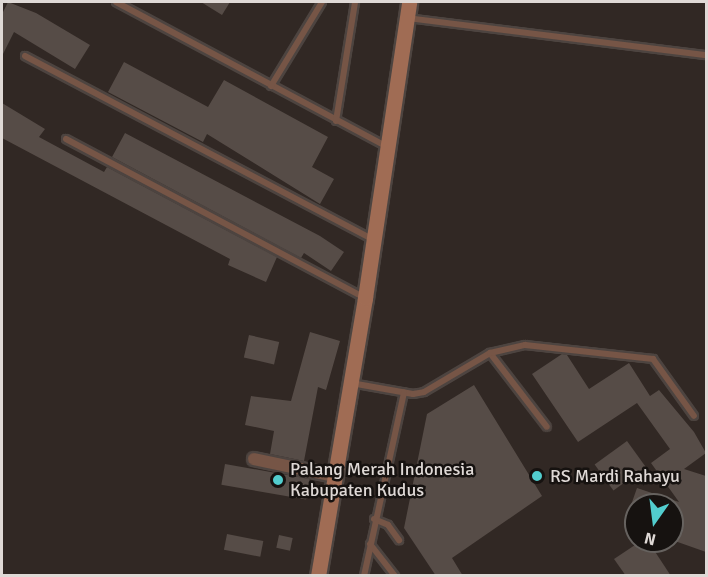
<!DOCTYPE html>
<html>
<head>
<meta charset="utf-8">
<style>
  body { margin:0 }
  #map { position:relative; width:708px; height:577px; overflow:hidden; background:#312824; font-family:Signika,sans-serif }
  div>[style] { position:absolute }
  .building>* { inset:0; background:#564c47; transform-origin:0 0 }
  .roads { filter:drop-shadow(2px 0 #4d4440) drop-shadow(-2px 0 #4d4440) drop-shadow(0 2px #4d4440) drop-shadow(0 -2px #4d4440) }
  .service>* { height:6px; margin:-3px; padding:0 3px; transform-origin:3px; border-radius:3px; background:#765546 }
  .minor>* { height:12px; margin:-6px; padding:0 6px; transform-origin:6px; border-radius:6px; background:#765546 }
  .secondary>* { height:15px; margin:-7.5px; padding:0 7.5px; transform-origin:7.5px; border-radius:7.5px; background:#a06c54 }
  .dots>* { width:16px; height:16px; translate:-50% -50%; box-sizing:border-box; border:3px solid #161210; border-radius:50% }
  span { translate:-50% -50%; white-space:nowrap; text-align:center; line-height:1.15; -webkit-text-stroke:5px #161210; paint-order:stroke }
  .poi-label { font-size:18px; color:#dfd9d6 }
  .left { translate:0 -50%; text-align:left }
  .frame { position:absolute; inset:0; border:3px solid #dfd9d6; pointer-events:none }
  .north { position:absolute; left:624px; top:493px; width:60px; height:60px; box-sizing:border-box; background:#161210; border:2px solid #66625f; border-radius:50%; rotate:194deg; font-size:16px; font-weight:700; line-height:24px; text-align:center; color:#dfd9d6 }
  .north::after { content:''; display:block; margin:auto; width:21px; height:27px; background:#52cdce; clip-path:polygon(50% 0,100% 100%,50% 72%,0 100%) }
</style>
</head>
<body>
<div id="map">
  <div class="building">
    <div style="clip-path:polygon(8px 2px,36px 13px,90px 45px,75px 69px,14px 32px,2px 56px,2px 14px)"></div>
    <div style="clip-path:polygon(201px 2px,230px 2px,222px 15px)"></div>
    <div style="clip-path:polygon(124px 62px,208px 107px,224px 80px,328px 137px,312px 167px,334px 179px,320px 204px,207px 134px,203px 142px,108px 92px)"></div>
    <div style="clip-path:polygon(2px 103px,45px 129px,39px 137px,104px 172px,107px 167px,277px 257px,266px 282px,228px 265px,230px 259px,2px 138px)"></div>
    <div style="clip-path:polygon(125px 133px,320px 236px,344px 252px,331px 271px,304px 253px,301px 258px,112px 157px)"></div>
    <div style="clip-path:polygon(310px 332px,340px 341px,326px 390px,318px 387px,304px 461px,270px 454px,274px 431px,245px 425px,251px 396px,291px 401px)"></div>
    <div style="left:249px;top:335px;width:31px;height:23px;rotate:13deg"></div>
    <div style="clip-path:polygon(562px 354px,567px 355px,589px 389px,629px 363px,650px 396px,659px 390px,694px 432px,706px 453px,684px 469px,706px 476px,706px 552px,672px 540px,672px 505px,631px 505px,637px 488px,679px 502px,651px 463px,670px 449px,637px 403px,578px 442px,532px 374px)"></div>
    <div style="clip-path:polygon(474px 385px,542px 496px,452px 558px,463px 576px,436px 576px,404px 528px,427px 414px)"></div>
    <div style="left:627px;top:441px;width:32px;height:40px;rotate:54deg"></div>
    <div style="left:225px;top:464px;width:86px;height:21px;rotate:10deg"></div>
    <div style="left:227px;top:534px;width:37px;height:16px;rotate:11deg"></div>
    <div style="left:279px;top:535px;width:14px;height:13px;rotate:12deg"></div>
    <div style="clip-path:polygon(641px 541px,648px 541px,671px 576px,626px 576px,614px 559px)"></div>
  </div>
  <div class="roads">
    <div class="service">
      <div style="left:116px;top:2px;width:306px;rotate:28.1deg"></div>
      <div style="left:407px;top:18px;width:301px;rotate:7.1deg"></div>
      <div style="left:25px;top:56px;width:392px;rotate:27.8deg"></div>
      <div style="left:271px;top:86px;width:98px;rotate:-58.7deg"></div>
      <div style="left:336px;top:121px;width:121px;rotate:-80.9deg"></div>
      <div style="left:66px;top:139px;width:339px;rotate:28deg"></div>
      <div style="left:490px;top:353px;width:93px;rotate:52.4deg"></div>
      <div style="left:351px;top:383px;width:63px;rotate:10.1deg"></div>
      <div style="left:413px;top:394px;width:11px;rotate:-10deg"></div>
      <div style="left:424px;top:392px;width:77px;rotate:-30.6deg"></div>
      <div style="left:490px;top:353px;width:36px;rotate:-13deg"></div>
      <div style="left:525px;top:345px;width:129px;rotate:6.2deg"></div>
      <div style="left:653px;top:359px;width:70px;rotate:54.3deg"></div>
      <div style="left:374px;top:519px;width:15px;rotate:23deg"></div>
      <div style="left:388px;top:525px;width:19px;rotate:54deg"></div>
      <div style="left:370px;top:544px;width:41px;rotate:52deg"></div>
      <div style="left:364px;top:576px;width:188px;rotate:-77.7deg"></div>
    </div>
    <div class="minor">
      <div style="left:254px;top:459px;width:83px;rotate:11.9deg"></div>
    </div>
    <div class="secondary">
      <div style="left:318px;top:576px;width:282px;rotate:-80.4deg"></div>
      <div style="left:365px;top:298px;width:299px;rotate:-81.5deg"></div>
    </div>
  </div>
  <div class="dots">
    <div style="left:537px;top:476px;background:#52cdce"></div>
    <div style="left:278px;top:480px;background:#52cdce"></div>
  </div>
  <div class="poi-label">
    <span class="left" style="left:290px;top:480px">Palang Merah Indonesia<br>Kabupaten Kudus</span>
    <span class="left" style="left:550px;top:476px">RS Mardi Rahayu</span>
  </div>
  <div class="frame"></div>
  <div class="north">N</div>
</div>
</body>
</html>
